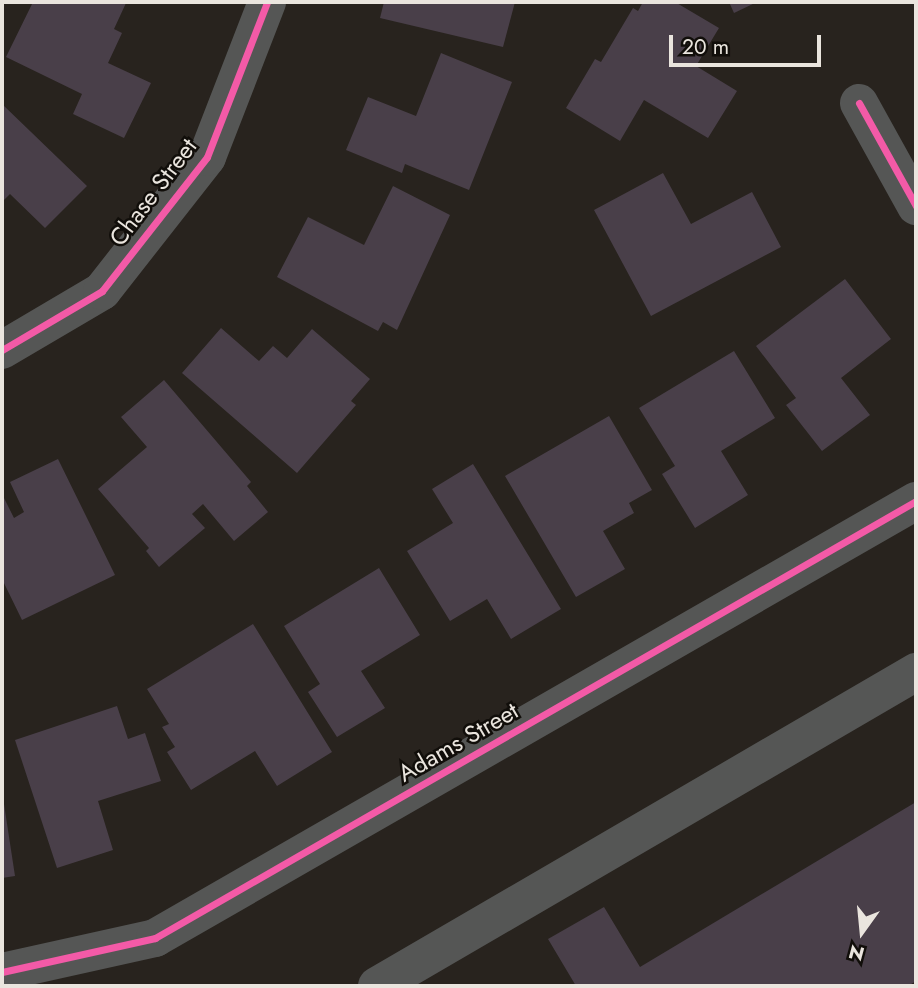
<!DOCTYPE html>
<html>
<head>
<meta charset="utf-8">
<style>
  body { margin:0 }
  #map { position:relative; width:918px; height:988px; overflow:hidden; background:#28231e; font-family:Jost,sans-serif }
  div>[style] { position:absolute }
  .building>* { inset:0; background:#493f49 }
  .minor>* { height:38px; margin:-19px; padding:0 19px; transform-origin:19px; border-radius:19px; background:#555655 }
  .cycleway>* { height:7px; margin:-3.5px; padding:0 3.5px; transform-origin:3.5px; border-radius:3.5px; background:#f35aa7 }
  span { translate:-50% -50%; white-space:nowrap; text-align:center; line-height:1.15; -webkit-text-stroke:5px #110e0a; paint-order:stroke }
  .street-label { font-size:24px; color:#eae5de }
  .frame { position:absolute; inset:0; border:4px solid #eae5de; pointer-events:none }
  .north { position:absolute; left:827px; top:897px; width:70px; height:70px; -webkit-text-stroke:5px #110e0a; paint-order:stroke; rotate:195deg; font-size:19px; font-weight:700; line-height:28px; text-align:center; color:#eae5de }
  .north::after { content:''; display:block; margin:auto; width:24px; height:32px; background:#eae5de; clip-path:polygon(50% 0,100% 100%,50% 72%,0 100%) }
  .scale { position:absolute; left:669px; top:35px; width:152px; height:32px; box-sizing:border-box; border:4px solid #eae5de; border-top:0; padding-left:9px; font-size:21px; line-height:24px; white-space:nowrap; color:#eae5de; -webkit-text-stroke:5px #110e0a; paint-order:stroke }
</style>
</head>
<body>
<div id="map">
  <div class="building">
    <div style="clip-path:polygon(33px 2px,126px 3px,114px 29px,122px 33px,108px 63px,151px 83px,124px 138px,73px 114px,82px 94px,6px 57px)"></div>
    <div style="clip-path:polygon(384px 2px,515px 2px,503px 47px,380px 18px)"></div>
    <div style="clip-path:polygon(643px 2px,675px 2px,719px 28px,696px 66px,737px 91px,708px 138px,644px 100px,620px 141px,566px 108px,595px 59px,601px 62px,633px 8px,638px 11px)"></div>
    <div style="clip-path:polygon(729px 2px,757px 2px,734px 13px)"></div>
    <div style="clip-path:polygon(441px 53px,512px 82px,469px 190px,405px 164px,402px 173px,346px 150px,368px 97px,416px 116px)"></div>
    <div style="clip-path:polygon(2px 104px,87px 186px,45px 228px,10px 194px,2px 202px)"></div>
    <div style="clip-path:polygon(663px 173px,691px 224px,752px 192px,781px 247px,651px 316px,594px 210px)"></div>
    <div style="clip-path:polygon(393px 186px,450px 215px,397px 330px,383px 322px,378px 331px,277px 277px,308px 217px,364px 245px)"></div>
    <div style="clip-path:polygon(845px 279px,891px 339px,841px 378px,870px 415px,822px 451px,786px 405px,796px 398px,756px 346px)"></div>
    <div style="clip-path:polygon(221px 328px,259px 361px,273px 346px,287px 358px,312px 329px,370px 379px,351px 401px,356px 405px,297px 473px,182px 373px)"></div>
    <div style="clip-path:polygon(734px 351px,775px 418px,721px 451px,748px 495px,695px 528px,662px 474px,675px 466px,639px 408px)"></div>
    <div style="clip-path:polygon(164px 380px,251px 482px,247px 486px,268px 512px,234px 541px,203px 504px,192px 514px,205px 528px,159px 567px,146px 551px,149px 548px,98px 489px,147px 447px,121px 417px)"></div>
    <div style="clip-path:polygon(609px 416px,652px 490px,629px 503px,634px 513px,603px 531px,625px 569px,576px 597px,505px 476px)"></div>
    <div style="clip-path:polygon(58px 459px,115px 575px,22px 620px,2px 579px,2px 494px,14px 518px,24px 512px,10px 482px)"></div>
    <div style="clip-path:polygon(473px 464px,561px 609px,511px 639px,487px 599px,450px 621px,407px 551px,453px 523px,432px 489px)"></div>
    <div style="clip-path:polygon(379px 568px,420px 635px,361px 671px,385px 708px,337px 737px,308px 692px,320px 684px,284px 626px)"></div>
    <div style="clip-path:polygon(253px 624px,332px 752px,277px 786px,255px 751px,191px 790px,167px 752px,175px 747px,162px 727px,169px 724px,147px 689px)"></div>
    <div style="clip-path:polygon(117px 706px,128px 739px,145px 733px,161px 781px,98px 801px,113px 850px,57px 868px,15px 740px)"></div>
    <div style="clip-path:polygon(2px 791px,15px 876px,2px 878px)"></div>
    <div style="clip-path:polygon(916px 802px,916px 981px,908px 986px,576px 986px,548px 939px,604px 907px,640px 967px)"></div>
  </div>
  <div class="minor">
    <div style="left:859px;top:103px;width:118px;rotate:61deg"></div>
    <div style="left:2px;top:350px;width:116px;rotate:-30.5deg"></div>
    <div style="left:102px;top:291px;width:170px;rotate:-51.9deg"></div>
    <div style="left:207px;top:157px;width:166px;rotate:-68.8deg"></div>
    <div style="left:2px;top:972px;width:157px;rotate:-12.5deg"></div>
    <div style="left:155px;top:938px;width:878px;rotate:-29.87deg"></div>
    <div style="left:377px;top:986px;width:624px;rotate:-30.22deg"></div>
  </div>
  <div class="cycleway">
    <div style="left:859px;top:103px;width:118px;rotate:61deg"></div>
    <div style="left:2px;top:350px;width:116px;rotate:-30.5deg"></div>
    <div style="left:102px;top:291px;width:170px;rotate:-51.9deg"></div>
    <div style="left:207px;top:157px;width:166px;rotate:-68.8deg"></div>
    <div style="left:2px;top:972px;width:157px;rotate:-12.5deg"></div>
    <div style="left:155px;top:938px;width:878px;rotate:-29.87deg"></div>
  </div>
  <div class="street-label">
    <span style="left:153px;top:192px;rotate:-53deg">Chase Street</span>
    <span style="left:458px;top:742px;rotate:-30deg">Adams Street</span>
  </div>
  <div class="frame"></div>
  <div class="north">N</div>
  <div class="scale">20 m</div>
</div>
</body>
</html>
